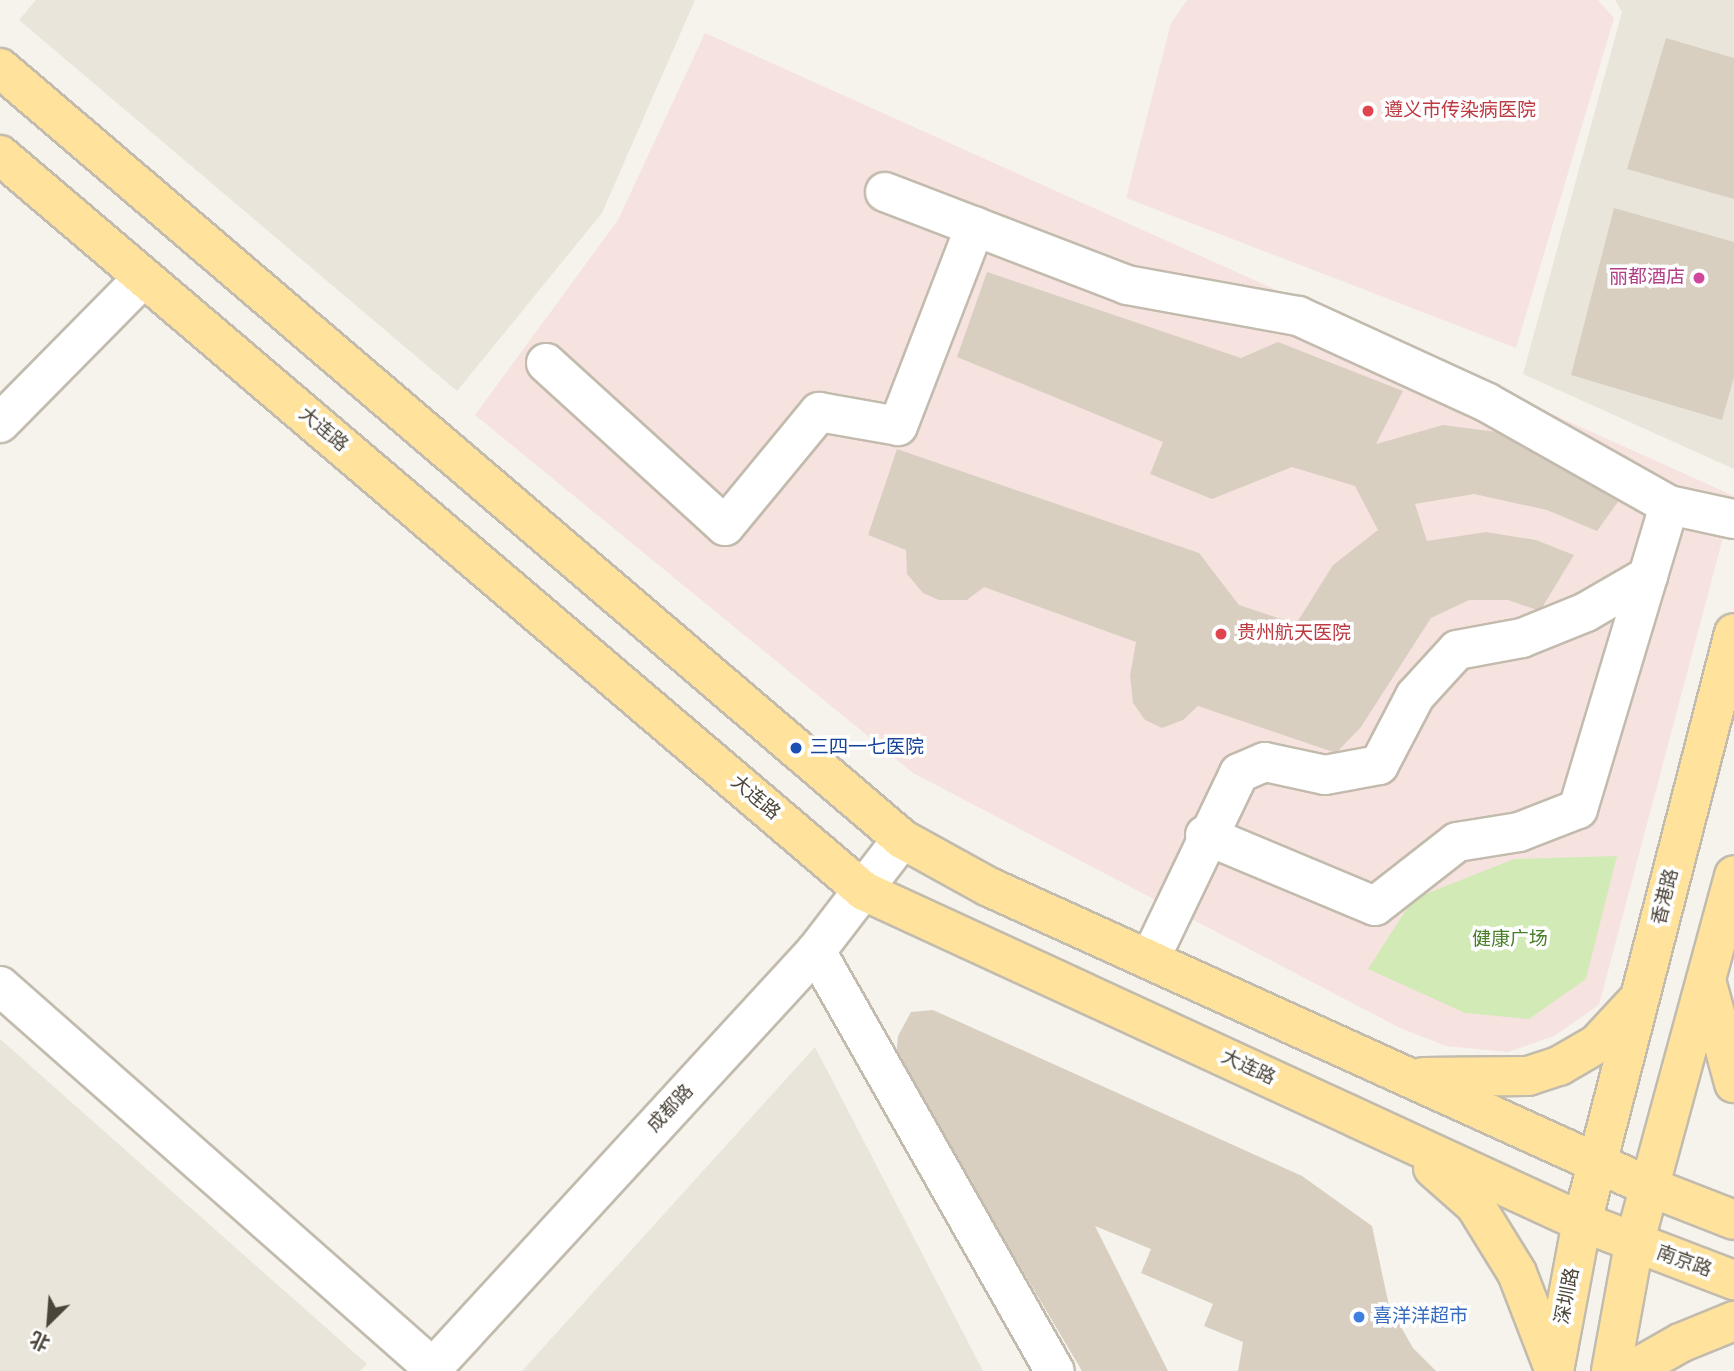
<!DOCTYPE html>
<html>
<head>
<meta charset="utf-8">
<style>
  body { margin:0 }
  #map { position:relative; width:1734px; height:1371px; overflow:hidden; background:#f6f3ec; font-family:Signika,"Noto Sans SC",sans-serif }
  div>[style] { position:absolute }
  .residential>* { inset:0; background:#eae5da }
  .medical>* { inset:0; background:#f6e3e0 }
  .green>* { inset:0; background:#d2eab5 }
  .building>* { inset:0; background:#d8cfc1 }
  .roads { filter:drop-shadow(2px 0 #c2bbae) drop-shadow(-2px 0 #c2bbae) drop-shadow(0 2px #c2bbae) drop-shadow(0 -2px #c2bbae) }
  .minor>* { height:38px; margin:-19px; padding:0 19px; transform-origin:19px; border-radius:19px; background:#fff }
  .major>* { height:38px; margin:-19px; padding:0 19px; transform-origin:19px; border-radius:19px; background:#ffe39c }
  .dots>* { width:19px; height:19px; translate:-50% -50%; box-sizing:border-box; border:4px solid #fff; border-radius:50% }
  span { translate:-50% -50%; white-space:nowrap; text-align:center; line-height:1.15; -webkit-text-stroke:7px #fff; paint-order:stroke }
  .health-label { font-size:19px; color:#be3a42 }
  .left { translate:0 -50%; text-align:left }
  .hotel-label { font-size:19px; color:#b23c85 }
  .right { translate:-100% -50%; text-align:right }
  .street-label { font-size:19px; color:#4b4439 }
  .transit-label { font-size:19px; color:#164399 }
  .park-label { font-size:19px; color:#4a7f2a }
  .shop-label { font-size:19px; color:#366cbe }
  .north { position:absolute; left:14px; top:1287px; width:70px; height:70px; -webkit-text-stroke:5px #fff; paint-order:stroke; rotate:205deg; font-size:19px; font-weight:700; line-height:28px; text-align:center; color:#4b4439 }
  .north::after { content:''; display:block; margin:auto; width:24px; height:32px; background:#4b4439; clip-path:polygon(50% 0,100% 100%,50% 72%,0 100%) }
</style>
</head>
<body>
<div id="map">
  <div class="residential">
    <div style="clip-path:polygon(36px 0,695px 0,602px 213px,457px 391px,19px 20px)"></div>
    <div style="clip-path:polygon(1615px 0,1734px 0,1734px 469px,1523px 374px,1622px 12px)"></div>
    <div style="clip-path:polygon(0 1039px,367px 1364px,360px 1371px,0 1371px)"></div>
    <div style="clip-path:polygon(815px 1047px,983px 1371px,522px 1371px)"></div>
  </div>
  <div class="medical">
    <div style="clip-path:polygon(1187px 0,1598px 0,1614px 18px,1516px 348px,1126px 198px,1171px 23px)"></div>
    <div style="clip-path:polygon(705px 33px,1734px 496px,1599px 1005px,1554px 1036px,1508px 1052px,1446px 1046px,1400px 1028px,913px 773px,475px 415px,618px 220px)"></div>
  </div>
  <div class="green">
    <div style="clip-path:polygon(1617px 856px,1586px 979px,1529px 1019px,1465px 1013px,1368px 969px,1413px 899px,1514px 859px)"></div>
  </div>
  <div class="building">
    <div style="clip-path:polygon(1666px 38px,1734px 58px,1734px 199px,1627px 169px)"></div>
    <div style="clip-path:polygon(1614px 208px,1734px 242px,1734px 377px,1722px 420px,1571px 375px)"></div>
    <div style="clip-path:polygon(987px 272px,1241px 358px,1278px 342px,1403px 391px,1376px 444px,1443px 425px,1497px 432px,1620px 499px,1597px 531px,1547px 510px,1474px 494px,1415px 504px,1427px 541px,1486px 532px,1536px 540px,1574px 555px,1540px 611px,1508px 600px,1469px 600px,1431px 618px,1361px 727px,1336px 753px,1198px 706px,1183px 720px,1162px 728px,1145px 720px,1133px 703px,1130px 676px,1136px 642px,984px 587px,967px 600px,939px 600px,923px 593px,907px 574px,906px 550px,868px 535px,897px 449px,1199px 553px,1239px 605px,1296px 624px,1333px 565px,1378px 530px,1355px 486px,1292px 467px,1212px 499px,1150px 474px,1163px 442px,957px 357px)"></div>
    <div style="clip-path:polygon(933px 1010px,1302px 1176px,1372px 1226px,1389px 1306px,1413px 1348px,1436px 1371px,1238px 1371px,1243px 1342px,1204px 1326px,1213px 1304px,1141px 1273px,1151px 1249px,1095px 1226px,1168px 1371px,1082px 1371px,896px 1057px,898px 1036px,911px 1012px)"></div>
  </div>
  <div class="roads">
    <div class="minor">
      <div style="left:885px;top:192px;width:259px;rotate:21deg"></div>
      <div style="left:1127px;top:285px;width:174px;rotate:10.3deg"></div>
      <div style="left:1298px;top:316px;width:207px;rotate:24.6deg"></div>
      <div style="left:1486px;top:402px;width:210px;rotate:29.4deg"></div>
      <div style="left:1669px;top:505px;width:66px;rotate:12.2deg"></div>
      <div style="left:546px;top:363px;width:242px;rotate:42.3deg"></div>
      <div style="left:725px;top:526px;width:148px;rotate:-50.5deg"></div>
      <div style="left:819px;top:412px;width:80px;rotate:10deg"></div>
      <div style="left:898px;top:426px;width:214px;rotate:-68.9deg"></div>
      <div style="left:0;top:423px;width:204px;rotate:-45.4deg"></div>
      <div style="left:1205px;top:835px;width:184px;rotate:22.7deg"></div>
      <div style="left:1375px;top:906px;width:104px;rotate:-38deg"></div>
      <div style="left:1457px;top:842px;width:63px;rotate:-9.2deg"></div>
      <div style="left:1519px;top:832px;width:63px;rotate:-21.3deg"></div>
      <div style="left:1578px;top:809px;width:317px;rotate:-73.3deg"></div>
      <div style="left:816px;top:951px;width:483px;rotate:60.4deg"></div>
      <div style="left:1150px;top:959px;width:206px;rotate:-64.4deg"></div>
      <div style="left:1239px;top:773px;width:28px;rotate:-23deg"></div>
      <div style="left:1265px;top:762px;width:61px;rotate:12.2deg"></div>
      <div style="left:1325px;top:775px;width:55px;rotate:-10.5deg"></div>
      <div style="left:1379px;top:765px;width:78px;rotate:-62.4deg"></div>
      <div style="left:1415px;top:696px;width:62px;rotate:-47.6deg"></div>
      <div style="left:1457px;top:650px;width:66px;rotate:-10.5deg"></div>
      <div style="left:1522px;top:638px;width:69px;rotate:-22.1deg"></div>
      <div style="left:1586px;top:612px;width:72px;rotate:-30.1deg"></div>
      <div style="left:0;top:986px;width:577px;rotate:41.42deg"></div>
      <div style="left:430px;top:1371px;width:570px;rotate:-47.42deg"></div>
      <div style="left:816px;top:951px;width:141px;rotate:-52.5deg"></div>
    </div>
    <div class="major">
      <div style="left:0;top:68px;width:1187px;rotate:40.52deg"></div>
      <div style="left:902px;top:839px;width:99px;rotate:28.9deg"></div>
      <div style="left:989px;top:887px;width:726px;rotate:24.41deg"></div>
      <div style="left:1650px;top:1187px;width:90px;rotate:21.4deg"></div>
      <div style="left:0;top:155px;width:1135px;rotate:40.43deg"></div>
      <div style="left:864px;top:891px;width:791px;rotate:24.75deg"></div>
      <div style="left:1582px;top:1222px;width:163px;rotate:20.9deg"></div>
      <div style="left:1706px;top:980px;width:107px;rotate:74.8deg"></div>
      <div style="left:1423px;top:1077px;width:105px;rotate:-0.5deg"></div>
      <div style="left:1528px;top:1076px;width:33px;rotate:-18deg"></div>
      <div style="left:1559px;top:1066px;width:44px;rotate:-30.1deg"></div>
      <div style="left:1597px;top:1044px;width:59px;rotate:-47.1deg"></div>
      <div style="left:1433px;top:1168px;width:56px;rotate:41.4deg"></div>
      <div style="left:1475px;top:1205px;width:80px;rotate:58.3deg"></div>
      <div style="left:1517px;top:1273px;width:103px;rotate:68.9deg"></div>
      <div style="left:1554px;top:1371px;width:152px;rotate:-79.4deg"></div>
      <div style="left:1582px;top:1222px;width:608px;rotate:-75.53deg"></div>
      <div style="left:1611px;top:1371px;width:129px;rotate:-79.7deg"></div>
      <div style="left:1634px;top:1244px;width:382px;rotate:-74.8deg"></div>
      <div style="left:1641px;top:1371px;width:9px;rotate:-63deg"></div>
      <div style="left:1645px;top:1363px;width:40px;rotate:-29.7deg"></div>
      <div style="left:1680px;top:1343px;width:58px;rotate:-22.2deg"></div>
    </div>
  </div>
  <div class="dots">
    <div style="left:1368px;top:111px;background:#e0444e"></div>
    <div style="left:1699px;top:278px;background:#d1479c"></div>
    <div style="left:1221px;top:634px;background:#e0444e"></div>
    <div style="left:796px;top:748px;background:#1a4fb4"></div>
    <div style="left:1359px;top:1317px;background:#3f7fe0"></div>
  </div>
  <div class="health-label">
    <span class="left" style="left:1384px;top:111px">遵义市传染病医院</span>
    <span class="left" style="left:1237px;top:634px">贵州航天医院</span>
  </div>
  <div class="hotel-label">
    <span class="right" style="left:1685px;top:278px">丽都酒店</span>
  </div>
  <div class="street-label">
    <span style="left:323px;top:430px;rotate:40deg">大连路</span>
    <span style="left:755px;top:798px;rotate:40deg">大连路</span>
    <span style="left:1666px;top:897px;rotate:-76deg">香港路</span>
    <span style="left:1248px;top:1068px;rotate:25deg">大连路</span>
    <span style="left:671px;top:1109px;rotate:-47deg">成都路</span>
    <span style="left:1684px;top:1262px;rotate:20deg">南京路</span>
    <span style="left:1568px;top:1296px;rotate:-79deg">深圳路</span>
  </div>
  <div class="transit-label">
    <span class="left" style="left:810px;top:748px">三四一七医院</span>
  </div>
  <div class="park-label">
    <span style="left:1510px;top:940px">健康广场</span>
  </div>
  <div class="shop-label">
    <span class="left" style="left:1373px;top:1317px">喜洋洋超市</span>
  </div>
  <div class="north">北</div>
</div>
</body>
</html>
